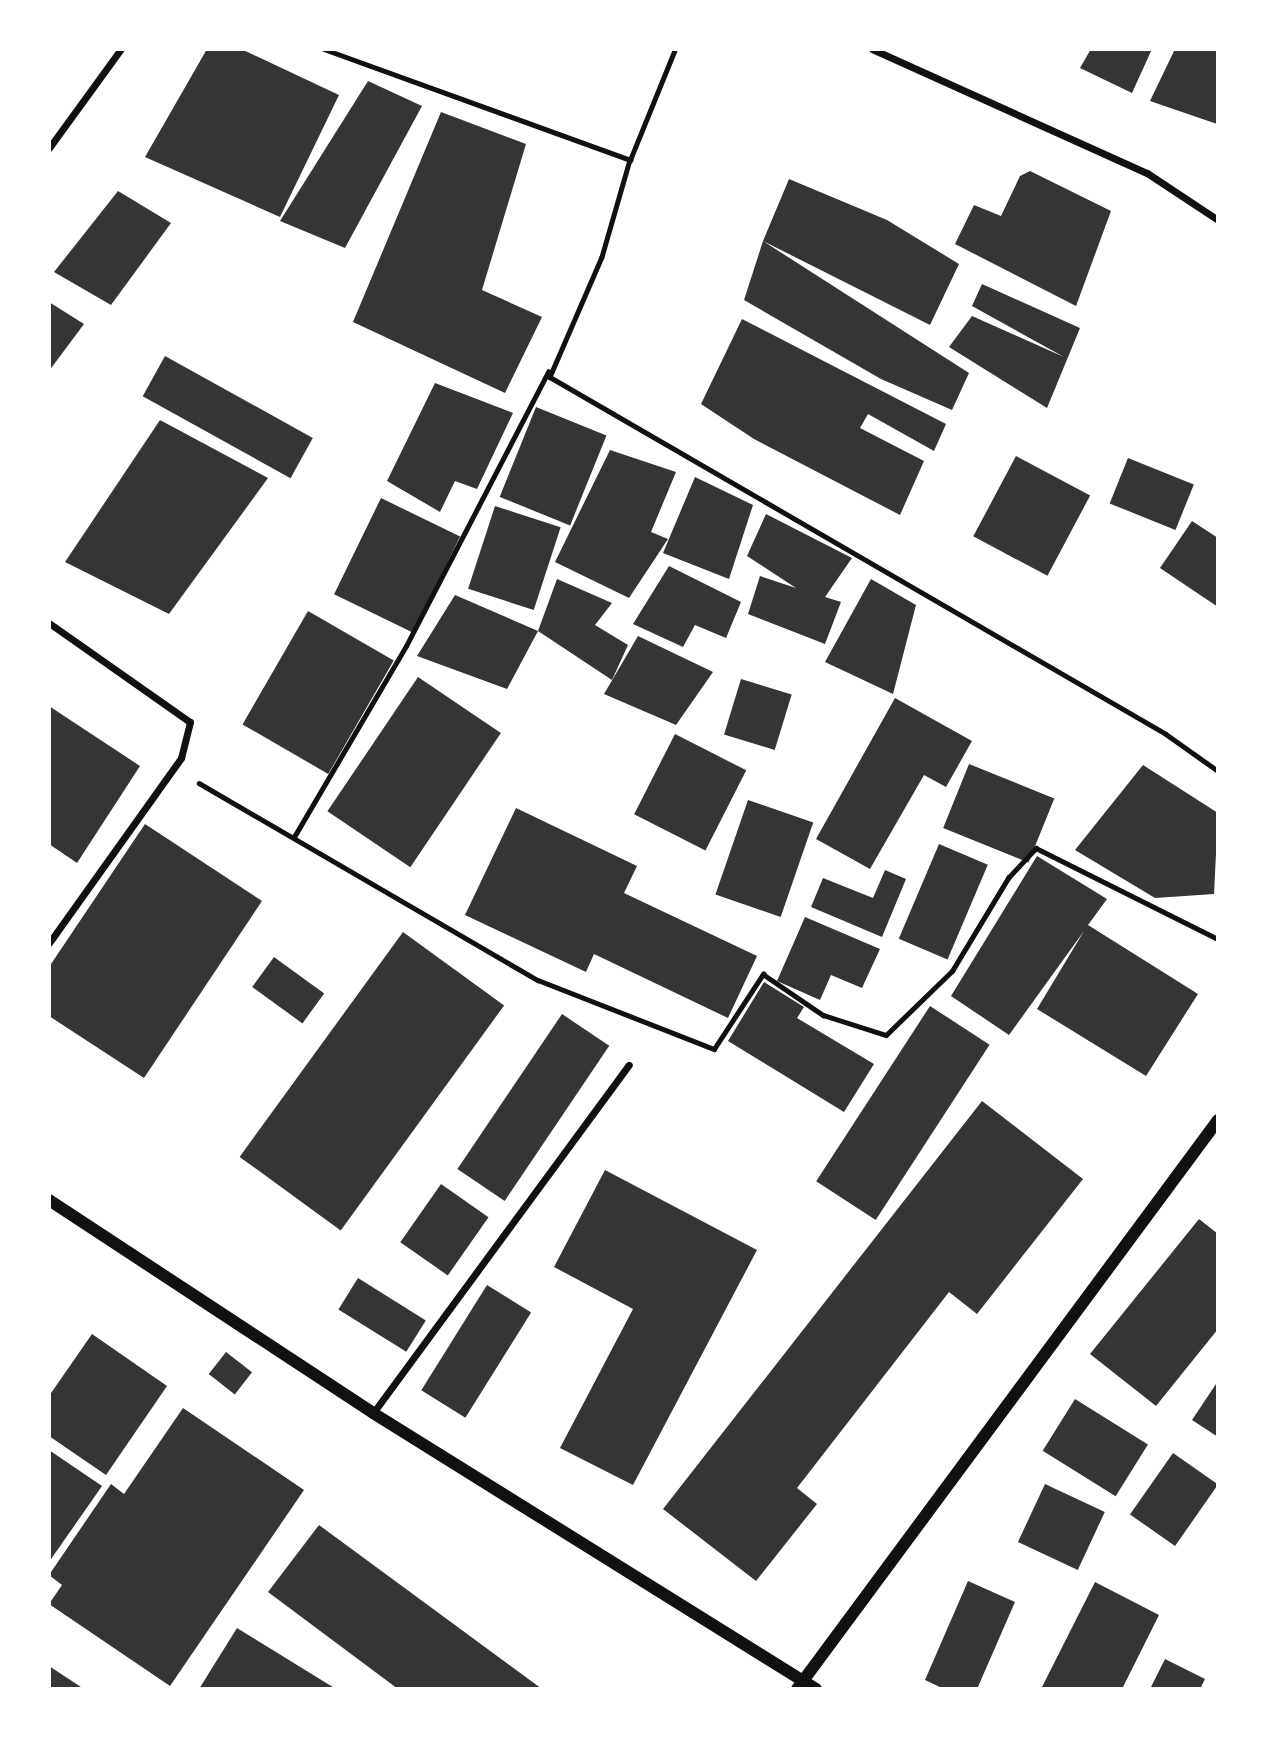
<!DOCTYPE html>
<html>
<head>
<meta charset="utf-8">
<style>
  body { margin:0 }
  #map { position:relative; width:1267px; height:1738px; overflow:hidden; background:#fff; font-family:"Noto Serif",serif }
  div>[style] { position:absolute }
  .building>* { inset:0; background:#353535; transform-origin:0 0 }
  .path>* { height:4.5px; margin:-2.25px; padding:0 2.25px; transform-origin:2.25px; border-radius:2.25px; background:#111 }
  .minor>* { height:7px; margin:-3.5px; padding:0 3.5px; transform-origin:3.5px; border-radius:3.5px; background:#111 }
  .tertiary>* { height:12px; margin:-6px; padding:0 6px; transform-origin:6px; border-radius:6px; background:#111 }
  span { translate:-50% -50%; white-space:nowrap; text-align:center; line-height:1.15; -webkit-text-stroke:7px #fff; paint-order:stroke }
  .frame { position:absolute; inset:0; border:51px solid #fff; pointer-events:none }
</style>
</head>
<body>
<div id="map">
  <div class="building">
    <div style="clip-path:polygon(207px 49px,241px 49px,339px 95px,280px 217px,145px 157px)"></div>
    <div style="clip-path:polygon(1091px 49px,1152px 49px,1132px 93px,1080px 68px)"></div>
    <div style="clip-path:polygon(1175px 49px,1218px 49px,1217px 124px,1150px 101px)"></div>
    <div style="clip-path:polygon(368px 81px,422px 106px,345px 248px,280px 221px)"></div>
    <div style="clip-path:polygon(441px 112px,526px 144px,482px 290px,542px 317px,505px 393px,353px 322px)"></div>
    <div style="clip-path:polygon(1030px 171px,1111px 211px,1076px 306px,955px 244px,974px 205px,1001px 216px,1020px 176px)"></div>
    <div style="clip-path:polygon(789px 179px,887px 220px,959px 264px,930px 325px,763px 241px,969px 373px,952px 410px,881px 379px,744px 300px,763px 241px)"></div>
    <div style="clip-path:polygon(118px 191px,171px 223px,111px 305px,54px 272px)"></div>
    <div style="clip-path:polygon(982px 284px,1080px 328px,1047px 408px,949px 347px,972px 316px,1064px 357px,972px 306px)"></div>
    <div style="clip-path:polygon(49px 302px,84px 324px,49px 371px)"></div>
    <div style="clip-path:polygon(742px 319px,946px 424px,934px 451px,868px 414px,860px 428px,924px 461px,900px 515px,754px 439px,701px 404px)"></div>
    <div style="left:165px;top:356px;width:169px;height:46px;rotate:29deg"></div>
    <div style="clip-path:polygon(435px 383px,513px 413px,477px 489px,455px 481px,440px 512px,387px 481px)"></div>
    <div style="left:536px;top:407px;width:76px;height:97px;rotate:22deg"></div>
    <div style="clip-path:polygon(160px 420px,268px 478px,169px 614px,65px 562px)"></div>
    <div style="clip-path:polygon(610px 450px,676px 472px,651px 532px,668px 539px,629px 598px,555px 562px)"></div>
    <div style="left:1016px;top:456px;width:84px;height:91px;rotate:28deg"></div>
    <div style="left:1128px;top:458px;width:71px;height:49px;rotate:22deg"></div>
    <div style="clip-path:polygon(695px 477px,753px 505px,729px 579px,663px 553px)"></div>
    <div style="left:381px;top:498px;width:88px;height:107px;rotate:26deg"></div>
    <div style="left:495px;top:506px;width:69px;height:87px;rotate:18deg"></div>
    <div style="clip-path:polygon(766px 514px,852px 558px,825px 597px,841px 602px,825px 644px,748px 614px,760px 576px,796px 588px,747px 556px)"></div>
    <div style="clip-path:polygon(1192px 521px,1218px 538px,1218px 607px,1160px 568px)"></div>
    <div style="clip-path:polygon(669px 566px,741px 602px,726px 638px,695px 625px,683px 647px,633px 624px)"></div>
    <div style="clip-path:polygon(557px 579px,612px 603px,595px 625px,628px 645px,612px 680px,538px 631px,507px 689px,417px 656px,455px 595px,538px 631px)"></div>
    <div style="clip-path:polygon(871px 579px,916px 605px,893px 694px,825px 662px)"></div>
    <div style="left:308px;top:611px;width:99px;height:131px;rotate:30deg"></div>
    <div style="clip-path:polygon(638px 636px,713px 672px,676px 725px,604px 694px)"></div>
    <div style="left:418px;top:677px;width:100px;height:162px;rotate:34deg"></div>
    <div style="left:741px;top:679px;width:53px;height:58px;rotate:17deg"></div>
    <div style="clip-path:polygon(895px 698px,972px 741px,946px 787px,924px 775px,870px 869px,816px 839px)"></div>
    <div style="clip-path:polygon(49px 706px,140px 766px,77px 863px,49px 844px)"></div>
    <div style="left:675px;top:734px;width:80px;height:90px;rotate:27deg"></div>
    <div style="left:969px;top:764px;width:92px;height:69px;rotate:22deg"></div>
    <div style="clip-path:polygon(1143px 765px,1218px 813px,1214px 894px,1155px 898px,1075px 850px)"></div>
    <div style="left:748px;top:800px;width:69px;height:100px;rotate:19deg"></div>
    <div style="clip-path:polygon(516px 808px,637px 866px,624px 893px,757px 956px,728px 1018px,594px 954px,586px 972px,465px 915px)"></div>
    <div style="clip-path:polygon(145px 824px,262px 901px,144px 1078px,49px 1016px,49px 967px)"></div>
    <div style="left:939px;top:844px;width:53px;height:103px;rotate:23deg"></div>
    <div style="clip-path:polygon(1037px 856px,1107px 899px,1088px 925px,1198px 994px,1146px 1076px,1037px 1009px,1084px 931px,1009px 1035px,951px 996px)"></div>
    <div style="clip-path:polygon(885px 870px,906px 879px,882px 937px,811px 907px,823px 878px,873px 898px)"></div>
    <div style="clip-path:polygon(805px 917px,880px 949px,862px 988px,831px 975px,820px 1000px,777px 981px)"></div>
    <div style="left:403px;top:932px;width:125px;height:278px;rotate:36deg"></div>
    <div style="left:274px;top:957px;width:62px;height:37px;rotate:36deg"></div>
    <div style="clip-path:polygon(764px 982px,804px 1007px,797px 1018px,874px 1064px,844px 1112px,728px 1041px)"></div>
    <div style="left:930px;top:1006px;width:71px;height:209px;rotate:33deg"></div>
    <div style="left:562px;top:1014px;width:57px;height:187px;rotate:34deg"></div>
    <div style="clip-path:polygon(982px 1101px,1083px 1179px,977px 1314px,949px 1292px,797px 1488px,817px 1504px,756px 1581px,663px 1509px)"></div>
    <div style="clip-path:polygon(605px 1170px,757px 1250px,633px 1485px,560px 1448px,633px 1309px,554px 1267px)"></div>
    <div style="left:441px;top:1184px;width:58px;height:71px;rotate:35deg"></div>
    <div style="clip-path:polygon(1199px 1219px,1218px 1234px,1218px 1329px,1156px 1406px,1090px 1354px)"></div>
    <div style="left:358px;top:1278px;width:80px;height:37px;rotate:32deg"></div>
    <div style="left:487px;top:1285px;width:52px;height:124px;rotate:32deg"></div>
    <div style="clip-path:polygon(92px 1334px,167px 1386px,106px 1475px,49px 1436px,49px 1396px)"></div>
    <div style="left:226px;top:1352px;width:33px;height:28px;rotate:38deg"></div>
    <div style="clip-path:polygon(1218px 1381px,1218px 1437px,1192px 1420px)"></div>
    <div style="left:1075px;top:1399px;width:86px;height:61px;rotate:32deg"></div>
    <div style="clip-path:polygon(183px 1408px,304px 1490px,170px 1686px,49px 1604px,62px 1585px,49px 1575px,111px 1484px,124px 1494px)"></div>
    <div style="clip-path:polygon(49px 1450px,102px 1486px,49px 1562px)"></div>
    <div style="left:1173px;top:1453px;width:55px;height:75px;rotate:35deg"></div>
    <div style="left:1045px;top:1484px;width:66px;height:64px;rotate:25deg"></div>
    <div style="clip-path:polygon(319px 1525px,542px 1689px,398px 1689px,268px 1592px)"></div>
    <div style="clip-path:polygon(968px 1581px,1015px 1602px,977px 1689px,944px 1689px,925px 1680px)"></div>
    <div style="clip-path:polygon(1095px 1582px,1159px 1615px,1122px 1689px,1041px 1689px)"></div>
    <div style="clip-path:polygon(237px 1628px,336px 1689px,199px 1689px)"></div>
    <div style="clip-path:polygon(1165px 1659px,1205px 1679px,1200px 1689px,1150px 1689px)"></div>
    <div style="clip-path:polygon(49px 1666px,84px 1689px,49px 1689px)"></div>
  </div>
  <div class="path">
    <div style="left:324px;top:49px;width:326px;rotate:19.9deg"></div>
    <div style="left:630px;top:160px;width:120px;rotate:-67.9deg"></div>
    <div style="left:630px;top:160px;width:101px;rotate:106.1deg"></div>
    <div style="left:602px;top:257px;width:131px;rotate:113.4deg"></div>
    <div style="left:550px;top:377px;width:712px;rotate:30.09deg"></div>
    <div style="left:1166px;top:734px;width:64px;rotate:35.4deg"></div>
    <div style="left:199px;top:783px;width:392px;rotate:30.2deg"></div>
    <div style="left:538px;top:980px;width:189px;rotate:21.4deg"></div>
    <div style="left:714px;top:1049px;width:90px;rotate:-56.8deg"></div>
    <div style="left:763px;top:974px;width:73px;rotate:34.3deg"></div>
    <div style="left:823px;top:1015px;width:66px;rotate:17.6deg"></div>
    <div style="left:886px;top:1035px;width:92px;rotate:-44.1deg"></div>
    <div style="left:952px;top:971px;width:109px;rotate:-58.9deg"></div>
    <div style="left:1008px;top:878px;width:41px;rotate:-47deg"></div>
    <div style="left:1036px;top:848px;width:203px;rotate:26.6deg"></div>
    <div style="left:294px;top:837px;width:221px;rotate:-59.6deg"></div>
    <div style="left:406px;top:646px;width:309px;rotate:-62.6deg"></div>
  </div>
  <div class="minor">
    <div style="left:872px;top:49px;width:302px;rotate:24.3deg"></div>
    <div style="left:1147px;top:173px;width:85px;rotate:33.5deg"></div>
    <div style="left:49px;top:148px;width:122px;rotate:-54deg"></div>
    <div style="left:49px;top:623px;width:172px;rotate:35.1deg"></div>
    <div style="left:190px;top:722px;width:37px;rotate:104deg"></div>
    <div style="left:181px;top:758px;width:227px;rotate:125.5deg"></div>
    <div style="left:373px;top:1413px;width:432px;rotate:-53.7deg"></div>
  </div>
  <div class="tertiary">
    <div style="left:49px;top:1200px;width:388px;rotate:33.3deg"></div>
    <div style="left:373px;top:1413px;width:522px;rotate:31.92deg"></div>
    <div style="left:797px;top:1689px;width:708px;rotate:-53.5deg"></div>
  </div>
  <div class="frame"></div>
</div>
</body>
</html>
